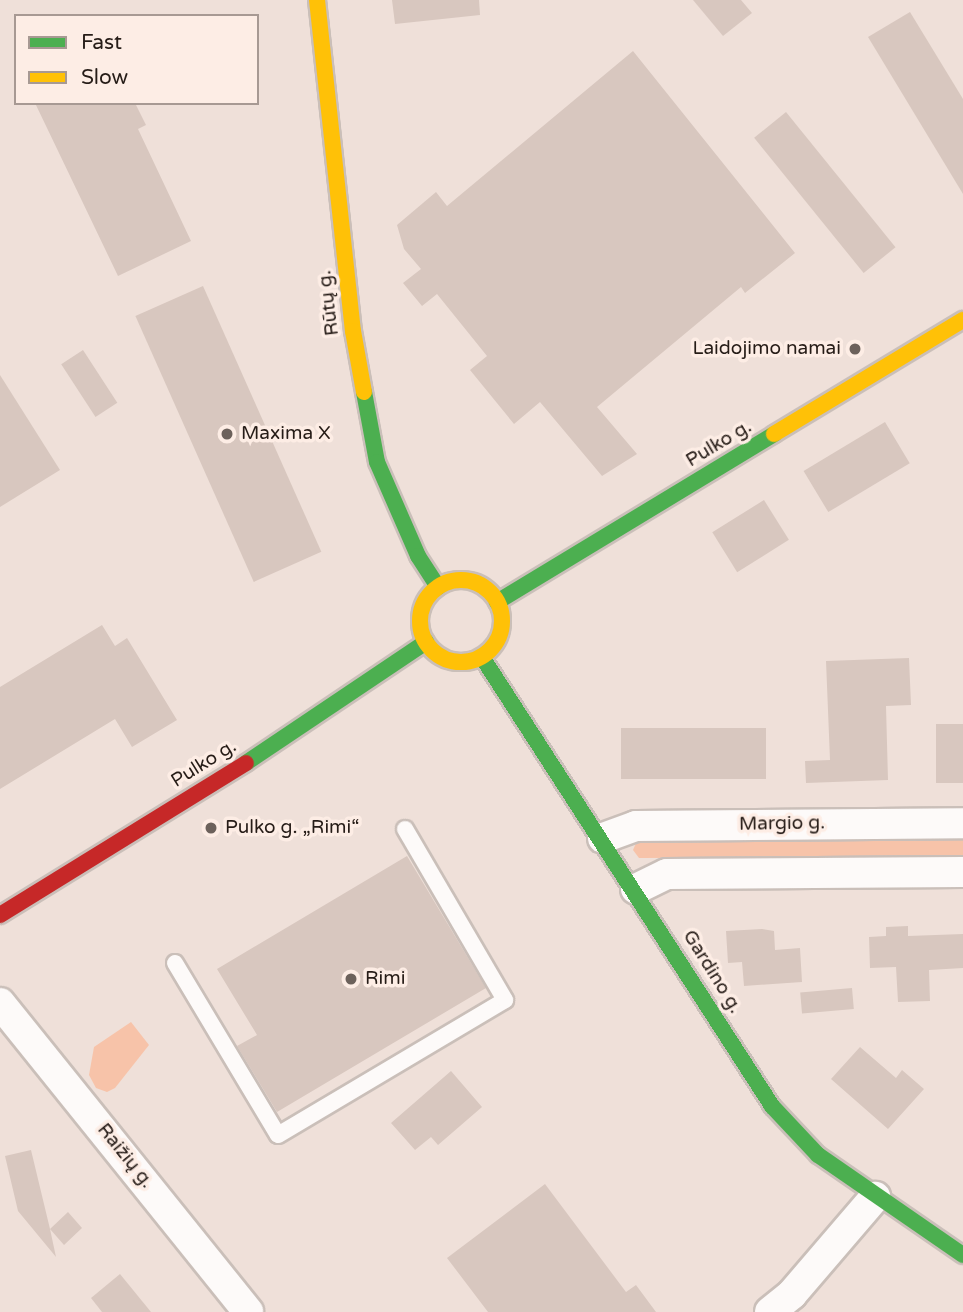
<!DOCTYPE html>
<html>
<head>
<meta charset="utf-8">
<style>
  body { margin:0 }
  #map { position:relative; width:963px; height:1312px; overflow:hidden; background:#efe0d9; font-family:"Varela Round",sans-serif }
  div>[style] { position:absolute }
  .green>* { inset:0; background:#f7c3a9 }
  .building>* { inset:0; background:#d8c7bf; transform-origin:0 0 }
  .roads { filter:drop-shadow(2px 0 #cabfb9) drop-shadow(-2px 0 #cabfb9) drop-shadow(0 2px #cabfb9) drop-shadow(0 -2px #cabfb9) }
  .lane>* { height:16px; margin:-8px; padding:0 8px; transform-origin:8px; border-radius:8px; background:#fdfaf9 }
  .street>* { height:30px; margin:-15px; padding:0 15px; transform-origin:15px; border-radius:15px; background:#fdfaf9 }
  .fast>* { height:16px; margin:-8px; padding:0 8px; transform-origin:8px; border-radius:8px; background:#4caf50 }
  .slow>* { height:16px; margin:-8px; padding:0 8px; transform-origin:8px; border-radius:8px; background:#ffc107 }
  .slow>.ring { margin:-8px; padding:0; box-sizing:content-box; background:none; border:16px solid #ffc107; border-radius:50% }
  .jam>* { height:16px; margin:-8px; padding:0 8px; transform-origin:8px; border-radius:8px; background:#c62828 }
  .dots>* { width:19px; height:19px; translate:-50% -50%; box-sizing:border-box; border:4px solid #fdede5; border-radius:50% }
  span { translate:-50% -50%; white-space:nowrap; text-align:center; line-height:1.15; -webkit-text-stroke:7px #fdede5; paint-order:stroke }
  .street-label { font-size:19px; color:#261c17 }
  .poi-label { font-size:19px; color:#261c17 }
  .right { translate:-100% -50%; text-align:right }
  .left { translate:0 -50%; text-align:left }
  .legend { position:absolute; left:14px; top:14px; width:245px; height:91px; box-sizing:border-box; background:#fdede5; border:2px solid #a79993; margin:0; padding:9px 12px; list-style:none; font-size:21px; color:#261c17 }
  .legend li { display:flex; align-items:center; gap:14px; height:35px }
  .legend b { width:35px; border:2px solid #a79993 }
</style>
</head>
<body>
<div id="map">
  <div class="green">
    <div style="clip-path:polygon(963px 836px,963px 857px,639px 858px,633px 850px,637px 841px)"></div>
    <div style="clip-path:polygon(131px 1022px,149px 1045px,115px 1088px,107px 1092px,96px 1088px,89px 1075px,94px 1047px)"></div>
  </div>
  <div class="building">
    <div style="clip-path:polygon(392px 0,479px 0,480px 15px,395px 24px)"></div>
    <div style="clip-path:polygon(693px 0,741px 0,752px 13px,723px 36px)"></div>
    <div style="clip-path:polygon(910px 12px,963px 99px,963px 194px,868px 37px)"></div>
    <div style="clip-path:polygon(633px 51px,795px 253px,745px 293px,741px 287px,597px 407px,637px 454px,602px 476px,540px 402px,514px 424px,470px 370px,487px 356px,437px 294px,422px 306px,403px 283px,421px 269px,404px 249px,397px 225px,436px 192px,447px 206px)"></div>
    <div style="clip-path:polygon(35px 103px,135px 103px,146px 125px,138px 129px,191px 241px,118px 276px)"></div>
    <div style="left:786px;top:112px;width:174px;height:41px;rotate:51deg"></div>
    <div style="left:203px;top:286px;width:291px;height:74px;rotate:66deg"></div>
    <div style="left:83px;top:350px;width:63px;height:26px;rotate:57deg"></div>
    <div style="clip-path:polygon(0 375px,60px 470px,0 507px)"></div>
    <div style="left:885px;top:422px;width:48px;height:95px;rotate:59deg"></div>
    <div style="left:764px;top:500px;width:47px;height:61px;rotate:58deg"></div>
    <div style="clip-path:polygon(102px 625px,115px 646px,127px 638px,177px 720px,132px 747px,115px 719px,0 789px,0 687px)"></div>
    <div style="clip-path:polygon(909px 658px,911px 705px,886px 706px,888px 780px,806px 783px,805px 761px,830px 760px,826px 661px)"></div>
    <div style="left:936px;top:724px;width:27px;height:59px"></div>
    <div style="left:621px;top:728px;width:145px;height:51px"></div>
    <div style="clip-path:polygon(407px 856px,486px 988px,277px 1112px,237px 1046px,257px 1035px,217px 969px)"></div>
    <div style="clip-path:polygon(908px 926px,908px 936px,963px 934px,963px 968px,929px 970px,930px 1001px,898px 1002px,896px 967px,870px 968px,869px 937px,886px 936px,886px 927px)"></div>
    <div style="clip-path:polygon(762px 929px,774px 931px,775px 950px,800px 948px,802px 982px,744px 986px,742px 962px,728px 963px,726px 931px)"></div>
    <div style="left:852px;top:988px;width:21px;height:52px;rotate:85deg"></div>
    <div style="clip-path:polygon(860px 1047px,896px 1078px,902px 1070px,924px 1089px,888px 1129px,831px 1079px)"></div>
    <div style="clip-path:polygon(451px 1071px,482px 1107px,438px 1145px,431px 1137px,415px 1150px,391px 1123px)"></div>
    <div style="clip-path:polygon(31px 1150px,50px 1229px,68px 1212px,82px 1228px,64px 1245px,50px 1229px,56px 1257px,18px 1211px,5px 1156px)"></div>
    <div style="clip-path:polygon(545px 1184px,626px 1292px,636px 1285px,656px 1312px,488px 1312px,447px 1258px)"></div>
    <div style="clip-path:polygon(120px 1274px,151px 1312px,102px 1312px,91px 1298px)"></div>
  </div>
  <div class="roads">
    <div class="lane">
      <div style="left:175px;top:963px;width:200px;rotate:59.1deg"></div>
      <div style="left:278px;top:1135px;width:264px;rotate:-30.7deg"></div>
      <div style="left:505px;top:1000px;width:198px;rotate:-120.3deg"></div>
    </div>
    <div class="street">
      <div style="left:603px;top:838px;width:35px;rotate:-20deg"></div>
      <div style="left:636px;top:826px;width:327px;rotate:-0.5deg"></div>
      <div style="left:636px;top:889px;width:34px;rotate:-26deg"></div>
      <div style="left:667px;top:874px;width:296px;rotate:-0.4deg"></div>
      <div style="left:0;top:1003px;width:396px;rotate:51.2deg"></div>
      <div style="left:770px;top:1312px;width:28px;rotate:-39deg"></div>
      <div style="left:792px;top:1294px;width:128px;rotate:-49.4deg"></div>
    </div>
    <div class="fast">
      <div style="left:364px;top:392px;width:71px;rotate:79.5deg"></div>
      <div style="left:377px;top:462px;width:103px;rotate:66.4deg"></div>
      <div style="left:418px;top:556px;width:37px;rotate:57deg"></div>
      <div style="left:497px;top:602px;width:324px;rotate:-31.2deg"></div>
      <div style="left:482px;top:657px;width:535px;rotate:57.14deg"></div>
      <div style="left:772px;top:1106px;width:67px;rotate:46.8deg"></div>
      <div style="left:818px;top:1155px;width:176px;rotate:34.6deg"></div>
      <div style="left:246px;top:763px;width:217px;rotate:-33.9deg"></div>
    </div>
    <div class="slow">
      <div style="left:317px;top:0;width:333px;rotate:83.8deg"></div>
      <div style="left:353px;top:331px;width:62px;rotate:79.8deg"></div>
      <div style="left:774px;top:434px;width:221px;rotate:-31.1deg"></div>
      <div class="ring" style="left:420px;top:580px;width:66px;height:66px"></div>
    </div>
    <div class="jam">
      <div style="left:0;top:915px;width:289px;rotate:-31.7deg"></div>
    </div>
  </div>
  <div class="dots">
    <div style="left:855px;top:349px;background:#6c615b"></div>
    <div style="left:227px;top:434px;background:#6c615b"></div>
    <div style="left:211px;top:828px;background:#6c615b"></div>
    <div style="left:351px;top:979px;background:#6c615b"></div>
  </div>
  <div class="street-label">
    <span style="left:329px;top:303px;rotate:-97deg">Rūtų g.</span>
    <span style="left:719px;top:444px;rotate:-31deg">Pulko g.</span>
    <span style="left:204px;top:764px;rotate:-32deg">Pulko g.</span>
    <span style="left:782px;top:824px;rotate:-1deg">Margio g.</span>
    <span style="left:712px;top:972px;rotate:58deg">Gardino g.</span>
    <span style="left:125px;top:1156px;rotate:51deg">Raižių g.</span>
  </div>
  <div class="poi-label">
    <span class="right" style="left:841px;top:349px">Laidojimo namai</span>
    <span class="left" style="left:241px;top:434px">Maxima X</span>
    <span class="left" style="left:225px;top:828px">Pulko g. „Rimi“</span>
    <span class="left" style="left:365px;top:979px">Rimi</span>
  </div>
  <ul class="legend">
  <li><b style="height:9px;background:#4caf50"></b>Fast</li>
  <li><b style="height:9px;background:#ffc107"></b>Slow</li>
  </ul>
</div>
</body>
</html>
